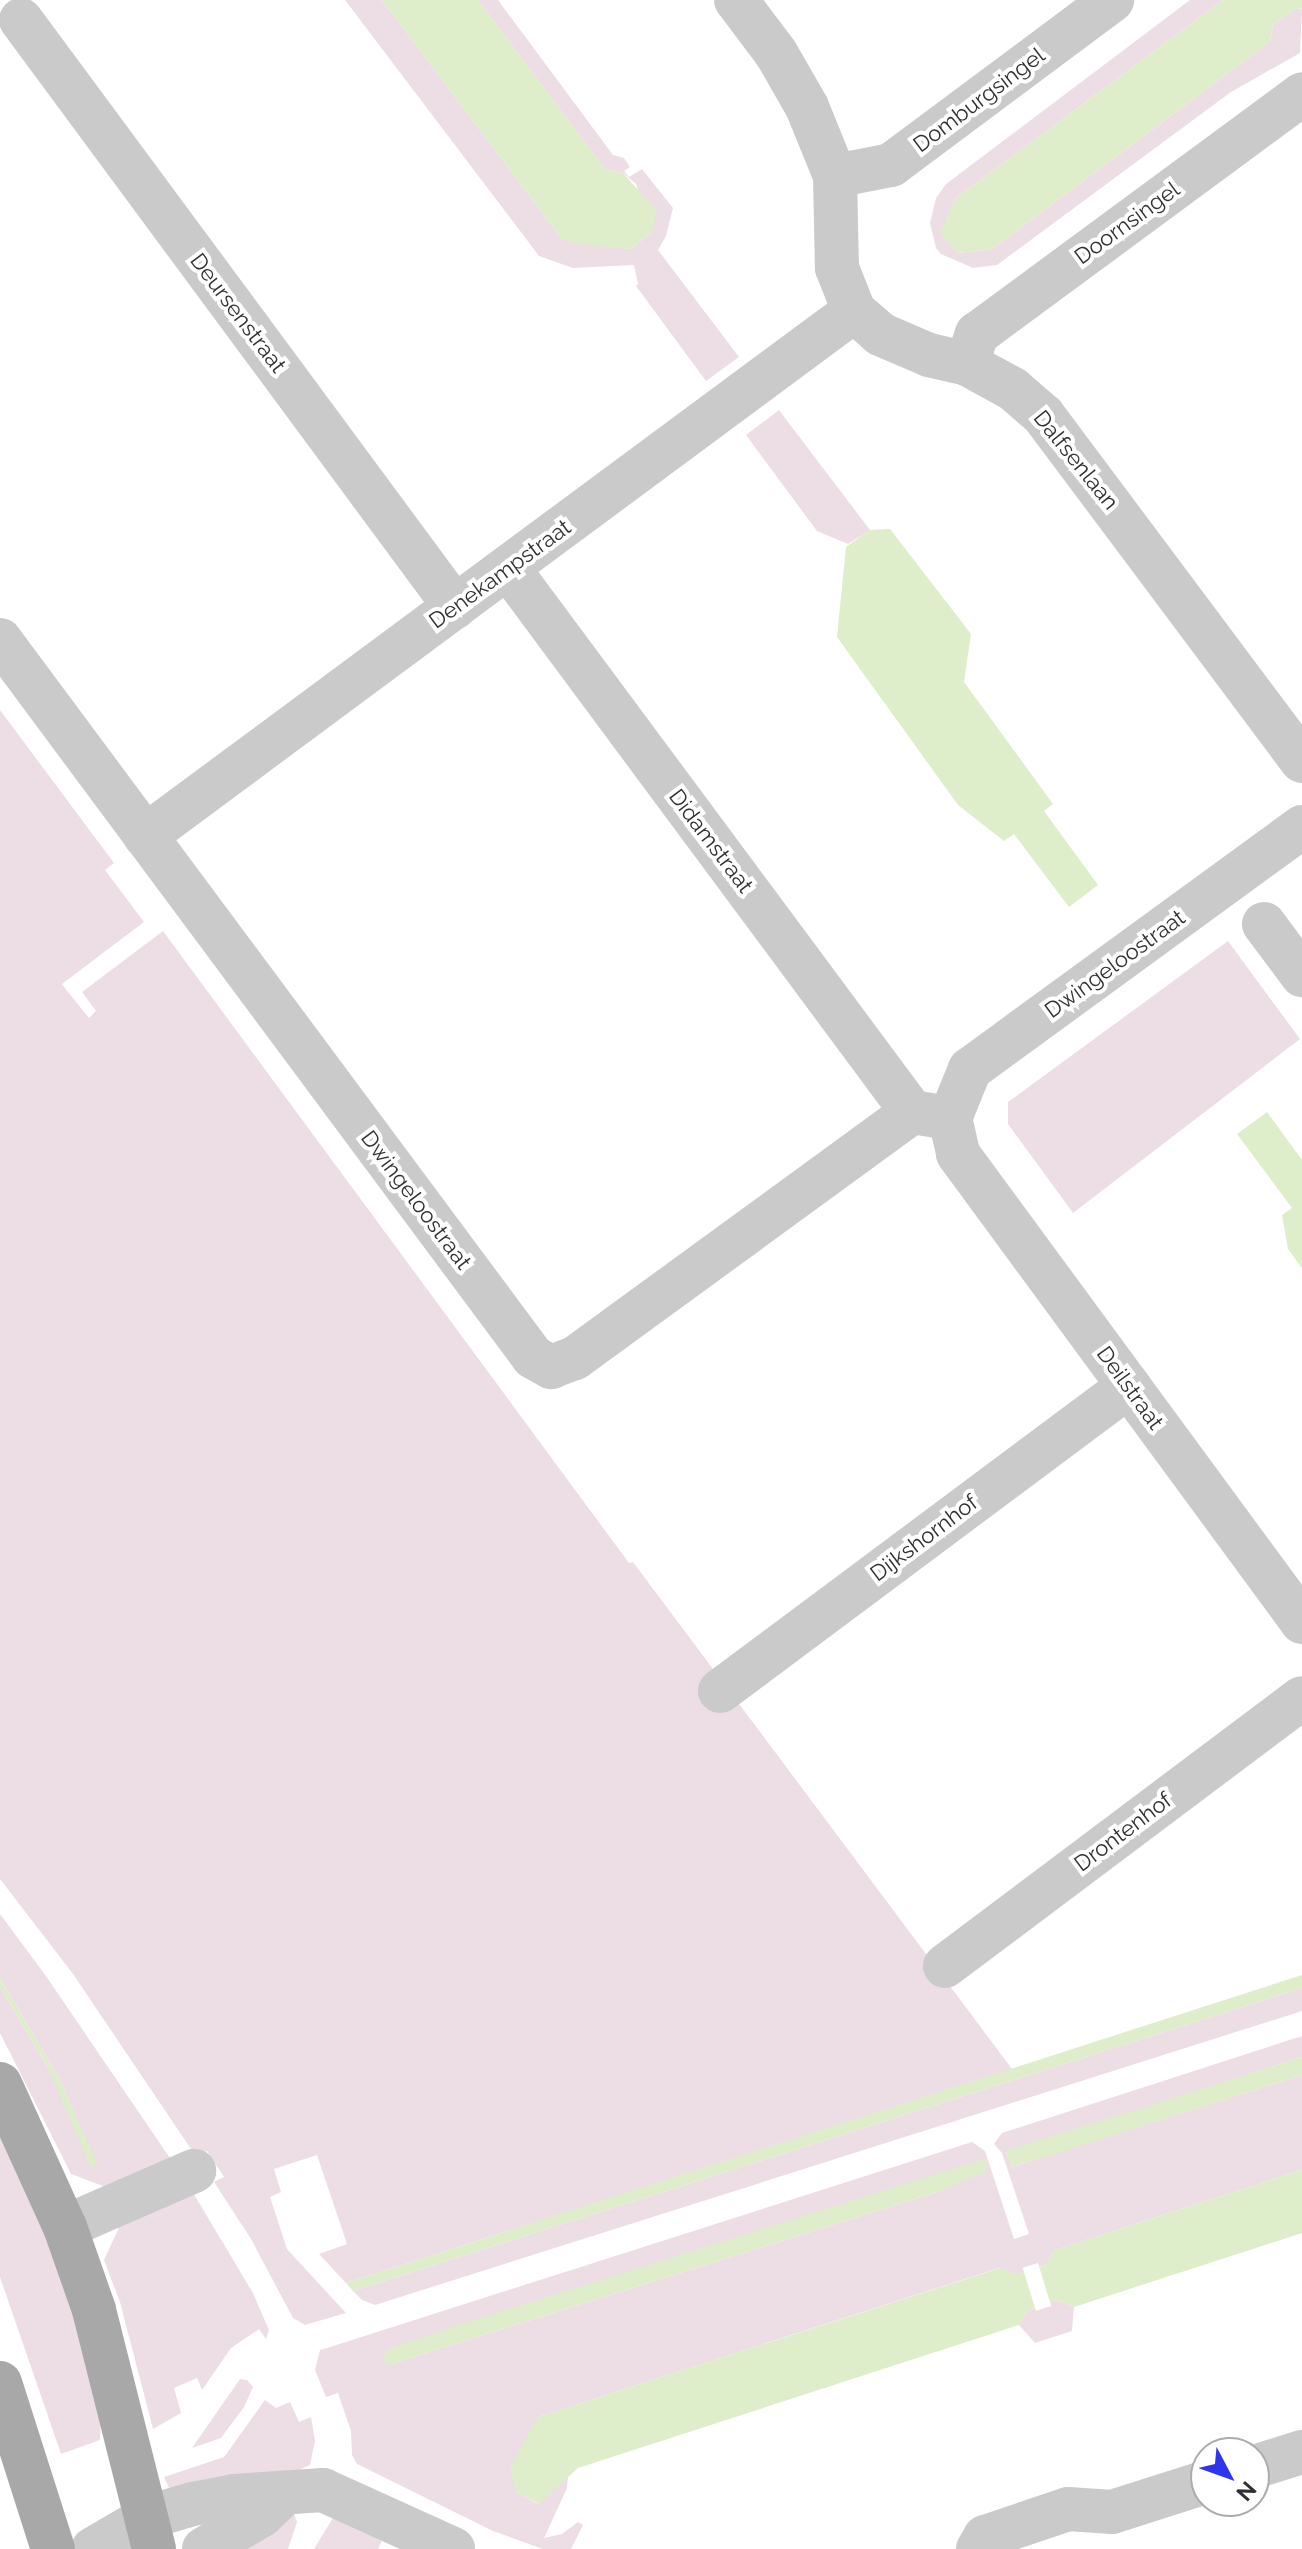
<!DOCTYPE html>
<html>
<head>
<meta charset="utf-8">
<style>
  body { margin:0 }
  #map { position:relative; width:1302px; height:2549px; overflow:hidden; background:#fff; font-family:Raleway,sans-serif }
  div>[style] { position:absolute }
  .green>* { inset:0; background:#eddee5 }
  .water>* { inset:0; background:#deedca }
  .pier>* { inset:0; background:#fff; transform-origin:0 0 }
  .minor>* { height:44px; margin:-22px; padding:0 22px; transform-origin:22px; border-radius:22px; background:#cacaca }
  .major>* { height:44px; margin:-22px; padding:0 22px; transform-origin:22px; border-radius:22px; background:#a8a8a8 }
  span { translate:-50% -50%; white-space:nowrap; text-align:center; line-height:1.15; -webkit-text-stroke:8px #fff; paint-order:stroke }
  .street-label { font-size:22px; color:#303030 }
  .north { position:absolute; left:1190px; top:2437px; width:80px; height:80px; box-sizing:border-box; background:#fff; border:2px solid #acacac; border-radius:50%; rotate:131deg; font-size:22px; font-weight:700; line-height:32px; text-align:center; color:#303030 }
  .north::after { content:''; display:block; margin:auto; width:28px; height:36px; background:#2f35ea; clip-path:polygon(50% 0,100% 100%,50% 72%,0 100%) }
</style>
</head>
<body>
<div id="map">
  <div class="green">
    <div style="clip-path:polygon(345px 0,382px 0,562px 239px,631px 249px,651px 233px,636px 184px,623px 173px,605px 169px,478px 0,498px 0,613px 155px,624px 158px,630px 167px,624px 171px,629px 177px,642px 169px,673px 208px,666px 236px,658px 250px,739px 357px,706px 381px,636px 286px,638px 284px,634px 265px,573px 268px,539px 256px)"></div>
    <div style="clip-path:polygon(1190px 0,1223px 0,956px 198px,941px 232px,958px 253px,992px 249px,1270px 42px,1273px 25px,1297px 8px,1302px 9px,1300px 53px,1231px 92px,997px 265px,973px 268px,941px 254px,936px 248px,930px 223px,936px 198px,946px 184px)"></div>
    <div style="clip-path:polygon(779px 410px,870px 530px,848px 544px,817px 531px,746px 435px)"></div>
    <div style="clip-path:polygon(0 710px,114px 863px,105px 870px,144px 922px,62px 984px,68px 992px,89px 1018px,96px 1011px,82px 992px,163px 931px,629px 1563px,633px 1562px,1012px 2069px,346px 2283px,319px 2254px,347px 2244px,317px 2155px,274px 2169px,281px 2192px,270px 2197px,287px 2249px,346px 2313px,305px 2325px,293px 2318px,251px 2239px,214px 2182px,224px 2177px,207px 2151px,195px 2155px,193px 2152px,73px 1974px,0 1879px)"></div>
    <div style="clip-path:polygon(1228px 941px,1300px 1039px,1073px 1213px,1008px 1124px,1008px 1102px)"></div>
    <div style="clip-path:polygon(0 1914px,46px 1976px,174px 2164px,111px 2189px,71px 2174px,0 2033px,0 1987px,48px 2068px,97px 2165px,60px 2080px,0 1978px)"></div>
    <div style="clip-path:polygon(1302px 1988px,1302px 2011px,375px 2305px,362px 2300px,353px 2291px)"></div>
    <div style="clip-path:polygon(evenodd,1302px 2036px,1302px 2057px,1006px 2152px,1012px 2167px,1302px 2075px,1302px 2170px,1055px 2250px,1046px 2265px,1024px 2272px,1016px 2275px,999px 2268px,538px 2417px,516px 2492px,538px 2504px,568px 2476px,567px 2488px,544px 2538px,562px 2534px,578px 2522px,583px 2525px,571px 2549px,543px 2549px,493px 2531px,357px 2464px,352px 2455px,351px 2431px,338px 2393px,326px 2397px,315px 2370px,320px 2350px,327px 2348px,972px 2142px,985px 2151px,1014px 2239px,1029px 2234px,1002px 2153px,994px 2144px,1002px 2133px,1302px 2036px,985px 2160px,937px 2192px,391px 2364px,386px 2350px,985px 2160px)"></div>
    <div style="clip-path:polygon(0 2126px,27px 2184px,102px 2393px,100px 2440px,61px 2454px,0 2277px)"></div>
    <div style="clip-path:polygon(192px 2191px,253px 2293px,269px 2330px,266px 2339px,259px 2329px,231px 2348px,202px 2390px,197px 2378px,174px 2388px,181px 2413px,153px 2429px,120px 2302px,104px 2260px,122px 2221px)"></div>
    <div style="clip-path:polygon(1057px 2300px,1074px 2307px,1072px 2331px,1035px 2343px,1019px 2325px,1028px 2310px)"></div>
    <div style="clip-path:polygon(240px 2379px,247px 2380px,253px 2387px,244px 2407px,221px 2438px,192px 2448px)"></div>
    <div style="clip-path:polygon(265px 2400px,276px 2408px,290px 2402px,299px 2422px,311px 2417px,315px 2441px,310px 2465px,281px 2478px,173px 2497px,164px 2477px,224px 2457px)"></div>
    <div style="clip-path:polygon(294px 2514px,297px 2522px,288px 2549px,216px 2549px)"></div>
    <div style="clip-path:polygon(334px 2516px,382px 2541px,378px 2549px,314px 2549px)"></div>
  </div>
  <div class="water">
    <div style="clip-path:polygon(382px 0,478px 0,605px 169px,623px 173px,657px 211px,651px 233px,631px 249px,576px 244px,562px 239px)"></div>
    <div style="clip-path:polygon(1223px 0,1302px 0,1302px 9px,1297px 8px,1273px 25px,1270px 42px,992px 249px,958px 253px,940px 232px,956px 198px)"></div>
    <div style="clip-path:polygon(890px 529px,971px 634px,964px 682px,1053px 804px,1044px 811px,1098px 885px,1069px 907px,1014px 834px,1004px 841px,958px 805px,837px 637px,846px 547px,869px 530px)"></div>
    <div style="clip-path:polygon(1267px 1112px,1302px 1160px,1302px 1268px,1288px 1249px,1282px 1215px,1292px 1208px,1237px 1134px)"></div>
    <div style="clip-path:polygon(1302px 1975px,1302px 1988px,353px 2291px,346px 2283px)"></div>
    <div style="clip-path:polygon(0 1978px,60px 2080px,98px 2165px,91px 2167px,48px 2068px,0 1987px)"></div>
    <div style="clip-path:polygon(1302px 2057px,1302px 2075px,1058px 2153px,1011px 2167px,1006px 2151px)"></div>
    <div style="clip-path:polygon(984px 2159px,987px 2172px,937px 2192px,391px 2364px,383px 2361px,386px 2350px,452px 2327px)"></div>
    <div style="clip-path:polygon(1302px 2170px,1302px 2233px,1074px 2307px,1057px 2300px,1028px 2310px,1019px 2325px,578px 2468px,539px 2504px,516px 2492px,510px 2467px,538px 2417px,1000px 2268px,1016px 2274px,1024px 2272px,1046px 2265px,1055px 2250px)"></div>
  </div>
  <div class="pier">
    <div style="left:1038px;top:2263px;width:45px;height:16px;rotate:73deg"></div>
  </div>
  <div class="minor">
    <div style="left:736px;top:0;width:66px;rotate:53deg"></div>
    <div style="left:776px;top:53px;width:62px;rotate:60.1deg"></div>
    <div style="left:807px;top:107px;width:74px;rotate:67.9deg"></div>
    <div style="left:835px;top:176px;width:92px;rotate:88.8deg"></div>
    <div style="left:837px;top:268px;width:46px;rotate:68.4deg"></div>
    <div style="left:854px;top:311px;width:35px;rotate:41deg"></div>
    <div style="left:880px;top:334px;width:53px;rotate:23.2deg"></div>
    <div style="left:929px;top:355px;width:39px;rotate:13deg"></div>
    <div style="left:967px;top:364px;width:52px;rotate:28.5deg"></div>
    <div style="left:1013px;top:389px;width:40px;rotate:41deg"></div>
    <div style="left:1043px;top:415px;width:432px;rotate:53.2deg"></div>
    <div style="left:21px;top:20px;width:730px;rotate:53.52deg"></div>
    <div style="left:835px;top:176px;width:57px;rotate:-11.1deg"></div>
    <div style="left:891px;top:165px;width:276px;rotate:-36.7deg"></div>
    <div style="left:967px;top:364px;width:32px;rotate:-72deg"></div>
    <div style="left:977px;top:334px;width:404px;rotate:-36.4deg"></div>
    <div style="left:509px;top:569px;width:676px;rotate:53.42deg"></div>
    <div style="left:0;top:640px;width:893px;rotate:53.37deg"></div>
    <div style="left:533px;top:1357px;width:21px;rotate:29deg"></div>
    <div style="left:551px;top:1367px;width:26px;rotate:-21deg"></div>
    <div style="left:575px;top:1358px;width:417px;rotate:-36.1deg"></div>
    <div style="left:912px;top:1112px;width:38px;rotate:9deg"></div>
    <div style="left:1302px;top:827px;width:411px;rotate:143.9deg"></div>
    <div style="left:970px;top:1069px;width:53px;rotate:112.2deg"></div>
    <div style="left:950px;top:1118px;width:37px;rotate:77deg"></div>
    <div style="left:958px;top:1154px;width:581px;rotate:53.68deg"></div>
    <div style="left:145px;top:836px;width:882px;rotate:-36.52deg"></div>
    <div style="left:1264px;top:924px;width:64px;rotate:53.3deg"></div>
    <div style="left:720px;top:1691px;width:510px;rotate:-36.71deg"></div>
    <div style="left:945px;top:1966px;width:446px;rotate:-36.9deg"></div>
    <div style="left:65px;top:2227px;width:141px;rotate:-23.5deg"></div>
    <div style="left:1254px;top:2467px;width:50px;rotate:-17.4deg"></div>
    <div style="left:93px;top:2549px;width:64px;rotate:-30.2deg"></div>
    <div style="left:148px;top:2517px;width:47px;rotate:-16.1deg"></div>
    <div style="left:193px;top:2504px;width:42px;rotate:-11deg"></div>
    <div style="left:234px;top:2496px;width:89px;rotate:-3.9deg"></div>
    <div style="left:323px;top:2490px;width:143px;rotate:24.4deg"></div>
    <div style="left:204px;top:2549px;width:67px;rotate:-30.4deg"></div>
    <div style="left:262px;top:2515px;width:32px;rotate:-44deg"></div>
    <div style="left:978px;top:2549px;width:14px;rotate:-60deg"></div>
    <div style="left:985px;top:2537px;width:88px;rotate:-18.6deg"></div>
    <div style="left:1068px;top:2509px;width:44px;rotate:3.9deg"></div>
    <div style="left:1112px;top:2512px;width:99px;rotate:-17.7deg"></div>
  </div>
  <div class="major">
    <div style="left:0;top:2084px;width:157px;rotate:65.6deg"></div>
    <div style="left:65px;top:2227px;width:88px;rotate:70.7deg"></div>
    <div style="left:94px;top:2310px;width:246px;rotate:75.9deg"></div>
    <div style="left:0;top:2383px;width:174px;rotate:72.3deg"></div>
  </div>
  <div class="street-label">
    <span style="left:979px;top:100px;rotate:-37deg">Domburgsingel</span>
    <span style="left:1127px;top:223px;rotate:-36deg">Doornsingel</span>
    <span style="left:238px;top:313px;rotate:53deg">Deursenstraat</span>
    <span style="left:1076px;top:460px;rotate:51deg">Dalfsenlaan</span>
    <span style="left:500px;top:574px;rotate:-36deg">Denekampstraat</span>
    <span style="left:711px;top:841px;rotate:53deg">Didamstraat</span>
    <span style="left:1115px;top:964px;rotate:-36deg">Dwingeloostraat</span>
    <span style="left:416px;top:1200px;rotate:53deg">Dwingeloostraat</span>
    <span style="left:1130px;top:1388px;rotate:54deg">Deilstraat</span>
    <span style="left:924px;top:1538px;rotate:-37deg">Dijkshornhof</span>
    <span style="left:1123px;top:1832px;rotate:-37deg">Drontenhof</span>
  </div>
  <div class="north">N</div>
</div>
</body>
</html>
